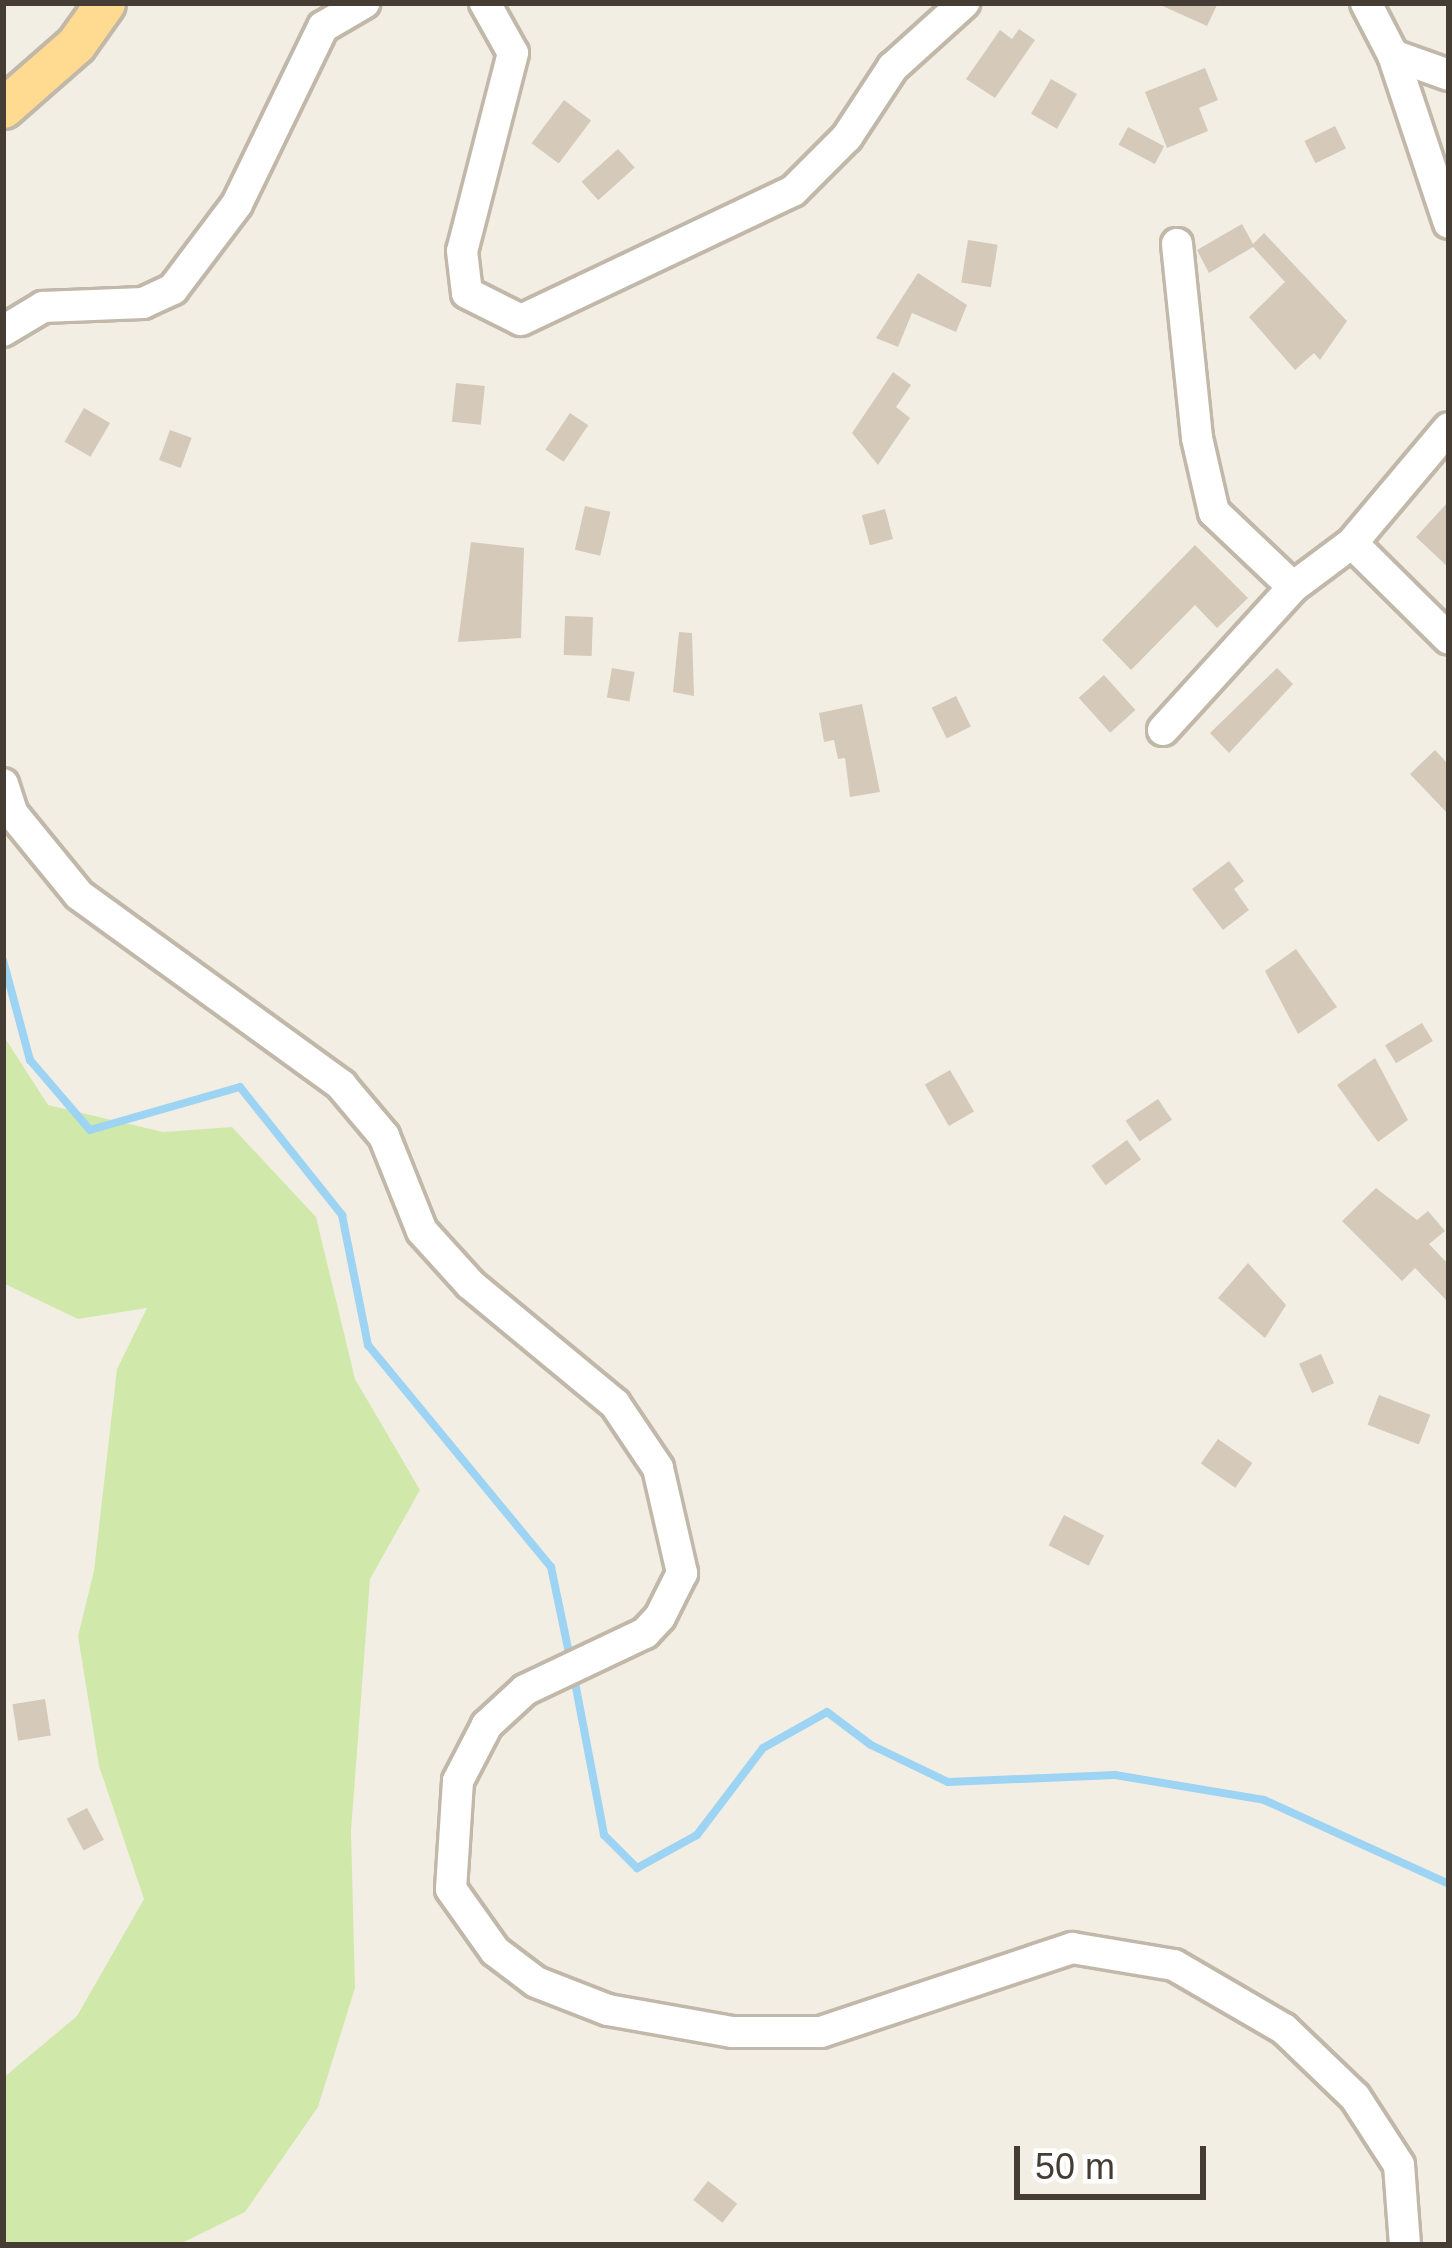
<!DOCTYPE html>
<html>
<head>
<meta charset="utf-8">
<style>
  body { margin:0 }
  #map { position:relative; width:1452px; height:2248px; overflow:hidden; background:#f3eee4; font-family:Arial,sans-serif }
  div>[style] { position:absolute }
  .green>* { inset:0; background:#d0e9ab }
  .stream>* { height:8px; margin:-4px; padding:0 4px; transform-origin:4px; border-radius:4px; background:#9dd4f3 }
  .building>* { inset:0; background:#d5c9b9; transform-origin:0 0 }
  .roads { filter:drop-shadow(3px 0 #c1b8a9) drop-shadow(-3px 0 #c1b8a9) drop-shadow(0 3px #c1b8a9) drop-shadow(0 -3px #c1b8a9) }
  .minor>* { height:30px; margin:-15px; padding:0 15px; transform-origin:15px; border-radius:15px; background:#fff }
  .major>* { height:39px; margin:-19.5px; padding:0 19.5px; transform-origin:19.5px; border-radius:19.5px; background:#ffda91 }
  span { translate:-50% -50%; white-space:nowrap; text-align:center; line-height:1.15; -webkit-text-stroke:9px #fff; paint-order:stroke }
  .frame { position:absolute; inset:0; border:6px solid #453d34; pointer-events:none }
  .scale { position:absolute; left:1014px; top:2146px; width:192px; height:54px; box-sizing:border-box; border:6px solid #453d34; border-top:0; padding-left:15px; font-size:36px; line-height:42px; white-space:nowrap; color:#453d34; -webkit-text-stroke:9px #fff; paint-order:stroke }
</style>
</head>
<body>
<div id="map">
  <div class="green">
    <div style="clip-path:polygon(3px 1035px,48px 1105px,163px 1132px,232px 1127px,316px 1217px,355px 1379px,420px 1490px,370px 1579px,351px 1831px,355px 1988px,318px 2107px,245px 2212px,178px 2245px,3px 2245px,3px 2078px,77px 2016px,144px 1899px,99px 1766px,78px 1636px,94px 1571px,117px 1369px,147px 1308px,78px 1319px,3px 1283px)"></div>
  </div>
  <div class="stream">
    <div style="left:3px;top:960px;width:104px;rotate:74.9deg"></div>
    <div style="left:30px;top:1060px;width:92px;rotate:49.4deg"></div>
    <div style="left:90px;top:1130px;width:156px;rotate:-16deg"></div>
    <div style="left:240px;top:1087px;width:164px;rotate:51.4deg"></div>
    <div style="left:342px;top:1215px;width:133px;rotate:78.7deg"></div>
    <div style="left:368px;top:1345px;width:288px;rotate:50.5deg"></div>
    <div style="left:551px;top:1567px;width:98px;rotate:78.2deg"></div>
    <div style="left:574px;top:1677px;width:161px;rotate:79.2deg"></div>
    <div style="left:604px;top:1835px;width:47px;rotate:45deg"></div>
    <div style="left:637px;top:1868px;width:68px;rotate:-28.8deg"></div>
    <div style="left:697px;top:1835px;width:109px;rotate:-52.8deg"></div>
    <div style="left:763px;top:1748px;width:73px;rotate:-29.4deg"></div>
    <div style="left:827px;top:1712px;width:55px;rotate:36.9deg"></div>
    <div style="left:871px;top:1745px;width:85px;rotate:25.7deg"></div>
    <div style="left:948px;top:1782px;width:167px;rotate:-2.4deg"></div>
    <div style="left:1115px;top:1775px;width:151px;rotate:9.5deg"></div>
    <div style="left:1264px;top:1800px;width:203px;rotate:24.4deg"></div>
  </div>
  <div class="building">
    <div style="clip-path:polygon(1156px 3px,1218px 3px,1207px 26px)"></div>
    <div style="clip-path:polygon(1019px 29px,1035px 40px,995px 98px,966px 79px,1000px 30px,1012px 39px)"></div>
    <div style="clip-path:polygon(1205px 68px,1218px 100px,1199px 108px,1208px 131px,1167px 148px,1145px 92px)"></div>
    <div style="left:1051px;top:79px;width:30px;height:40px;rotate:30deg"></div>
    <div style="left:564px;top:100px;width:34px;height:54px;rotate:37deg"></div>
    <div style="left:1335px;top:126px;width:25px;height:34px;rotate:64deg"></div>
    <div style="left:1128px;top:127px;width:41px;height:20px;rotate:28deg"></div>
    <div style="left:618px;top:149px;width:25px;height:49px;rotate:48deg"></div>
    <div style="clip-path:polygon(1242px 224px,1253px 244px,1264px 233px,1347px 321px,1320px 360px,1314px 353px,1295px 370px,1249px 317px,1285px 282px,1253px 247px,1209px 273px,1197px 250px)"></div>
    <div style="left:968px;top:240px;width:30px;height:43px;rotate:9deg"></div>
    <div style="clip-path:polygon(918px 273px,967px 305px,956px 332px,912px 313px,898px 347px,876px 338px)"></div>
    <div style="clip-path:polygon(893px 372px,911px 385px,896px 407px,910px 418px,878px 465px,852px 433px)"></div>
    <div style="left:456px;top:383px;width:29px;height:39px;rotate:6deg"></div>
    <div style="left:84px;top:408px;width:30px;height:39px;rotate:30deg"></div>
    <div style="left:570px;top:413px;width:22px;height:44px;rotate:34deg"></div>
    <div style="left:170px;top:430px;width:23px;height:32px;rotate:20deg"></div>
    <div style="clip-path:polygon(1449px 501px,1449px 568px,1416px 537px)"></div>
    <div style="left:585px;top:506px;width:26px;height:45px;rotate:13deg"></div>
    <div style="left:885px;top:509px;width:31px;height:24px;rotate:75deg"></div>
    <div style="clip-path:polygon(471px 542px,524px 548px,521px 638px,458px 642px)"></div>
    <div style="clip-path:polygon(1195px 545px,1248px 598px,1217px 628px,1195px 605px,1131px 670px,1102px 640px)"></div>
    <div style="left:565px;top:616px;width:28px;height:39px;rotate:2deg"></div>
    <div style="clip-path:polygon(679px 632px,692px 633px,694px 696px,673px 692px)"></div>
    <div style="left:612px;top:668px;width:23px;height:30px;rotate:10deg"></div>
    <div style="clip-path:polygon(1277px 668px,1293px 684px,1229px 753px,1210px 733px)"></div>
    <div style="left:1104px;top:675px;width:47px;height:34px;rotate:48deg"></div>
    <div style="left:956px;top:696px;width:34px;height:27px;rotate:64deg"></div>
    <div style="clip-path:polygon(862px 704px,880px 792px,850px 797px,845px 758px,838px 759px,834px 740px,824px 742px,819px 713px)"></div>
    <div style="clip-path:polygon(1435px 750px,1449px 765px,1449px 815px,1410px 774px)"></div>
    <div style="clip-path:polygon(1229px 861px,1244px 881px,1234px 889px,1249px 910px,1223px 930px,1192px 889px)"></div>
    <div style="clip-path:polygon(1296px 949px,1337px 1007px,1298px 1034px,1265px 971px)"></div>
    <div style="left:1422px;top:1023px;width:21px;height:43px;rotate:59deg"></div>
    <div style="clip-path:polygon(1375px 1058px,1408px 1120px,1378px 1142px,1337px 1085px)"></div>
    <div style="left:950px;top:1070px;width:48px;height:29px;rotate:60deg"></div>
    <div style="left:1158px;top:1099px;width:25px;height:39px;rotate:56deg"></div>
    <div style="left:1127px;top:1140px;width:24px;height:44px;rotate:54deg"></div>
    <div style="clip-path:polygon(1376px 1188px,1417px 1220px,1428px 1211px,1445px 1231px,1429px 1244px,1449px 1265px,1449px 1303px,1415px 1268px,1402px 1281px,1342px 1221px)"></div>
    <div style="clip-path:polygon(1248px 1263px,1286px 1305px,1265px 1338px,1218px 1298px)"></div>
    <div style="left:1321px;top:1354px;width:32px;height:24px;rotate:66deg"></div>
    <div style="left:1379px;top:1395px;width:55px;height:32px;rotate:21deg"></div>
    <div style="left:1218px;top:1439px;width:42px;height:30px;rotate:35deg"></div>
    <div style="left:1064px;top:1515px;width:45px;height:34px;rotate:27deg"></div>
    <div style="left:45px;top:1699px;width:37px;height:33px;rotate:81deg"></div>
    <div style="left:87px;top:1808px;width:36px;height:23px;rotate:62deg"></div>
    <div style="left:708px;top:2181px;width:37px;height:24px;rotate:38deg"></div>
  </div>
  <div class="roads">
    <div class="minor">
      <div style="left:485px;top:3px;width:57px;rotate:60.8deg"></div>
      <div style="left:513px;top:53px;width:204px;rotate:104.4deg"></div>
      <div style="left:462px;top:251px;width:42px;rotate:83.2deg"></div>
      <div style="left:467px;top:293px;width:60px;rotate:26.6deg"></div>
      <div style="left:521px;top:320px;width:301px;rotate:-25.4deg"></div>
      <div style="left:793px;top:191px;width:76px;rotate:-45deg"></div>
      <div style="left:847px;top:137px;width:84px;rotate:-56.7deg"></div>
      <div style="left:893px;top:67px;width:96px;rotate:-42deg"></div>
      <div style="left:1366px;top:3px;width:59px;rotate:62.6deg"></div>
      <div style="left:1393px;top:55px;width:177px;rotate:71.6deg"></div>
      <div style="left:1393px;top:55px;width:59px;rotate:19.7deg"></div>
      <div style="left:1177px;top:244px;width:195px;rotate:84.1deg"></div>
      <div style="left:1197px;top:438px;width:76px;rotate:77.1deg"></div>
      <div style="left:1214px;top:512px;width:109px;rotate:43.5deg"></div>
      <div style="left:3px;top:331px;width:47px;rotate:-31deg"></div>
      <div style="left:43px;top:307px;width:100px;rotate:-2.3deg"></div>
      <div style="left:143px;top:303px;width:33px;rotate:-25deg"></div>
      <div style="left:173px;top:289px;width:106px;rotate:-53deg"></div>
      <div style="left:237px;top:204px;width:197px;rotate:-64.1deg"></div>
      <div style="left:323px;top:27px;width:48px;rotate:-30.3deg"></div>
      <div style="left:1352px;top:543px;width:136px;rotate:44.7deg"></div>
      <div style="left:1163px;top:730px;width:193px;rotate:-47.7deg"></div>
      <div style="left:1293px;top:587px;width:74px;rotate:-36.7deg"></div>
      <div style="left:1352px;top:543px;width:150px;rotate:-49.9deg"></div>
      <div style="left:3px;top:784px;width:32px;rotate:72deg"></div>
      <div style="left:13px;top:814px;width:104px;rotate:50.8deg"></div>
      <div style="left:79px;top:895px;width:324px;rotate:35.9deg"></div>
      <div style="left:341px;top:1085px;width:67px;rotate:49.9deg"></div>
      <div style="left:384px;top:1136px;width:102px;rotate:68.2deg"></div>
      <div style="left:422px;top:1231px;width:72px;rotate:47.8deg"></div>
      <div style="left:470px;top:1284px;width:188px;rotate:39.6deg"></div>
      <div style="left:615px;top:1404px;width:77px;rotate:56.1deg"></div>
      <div style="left:658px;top:1468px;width:108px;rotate:77.1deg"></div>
      <div style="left:682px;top:1573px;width:49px;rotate:116.6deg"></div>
      <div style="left:660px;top:1617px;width:22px;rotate:133deg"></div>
      <div style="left:645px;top:1633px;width:133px;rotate:154.6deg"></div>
      <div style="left:525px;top:1690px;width:52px;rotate:137.4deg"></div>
      <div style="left:487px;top:1725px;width:63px;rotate:117.4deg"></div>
      <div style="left:458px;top:1781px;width:108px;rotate:93.7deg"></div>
      <div style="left:451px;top:1889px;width:76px;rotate:54.6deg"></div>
      <div style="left:495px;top:1951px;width:51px;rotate:37.1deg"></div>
      <div style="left:536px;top:1982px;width:77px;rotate:21.3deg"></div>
      <div style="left:608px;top:2010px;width:126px;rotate:10.1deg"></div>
      <div style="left:732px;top:2032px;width:89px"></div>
      <div style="left:821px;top:2032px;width:265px;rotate:-18.5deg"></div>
      <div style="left:1072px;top:1948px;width:103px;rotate:9.5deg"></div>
      <div style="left:1174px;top:1965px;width:127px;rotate:30.2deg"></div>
      <div style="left:1284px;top:2029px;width:98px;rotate:43.8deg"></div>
      <div style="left:1355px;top:2097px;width:81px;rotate:57.1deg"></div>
      <div style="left:1399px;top:2165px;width:80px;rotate:85.7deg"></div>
    </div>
    <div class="major">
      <div style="left:3px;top:108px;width:97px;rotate:-41.2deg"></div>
      <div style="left:76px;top:44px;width:50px;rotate:-54.7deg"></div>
    </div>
  </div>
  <div class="frame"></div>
  <div class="scale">50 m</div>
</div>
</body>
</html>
